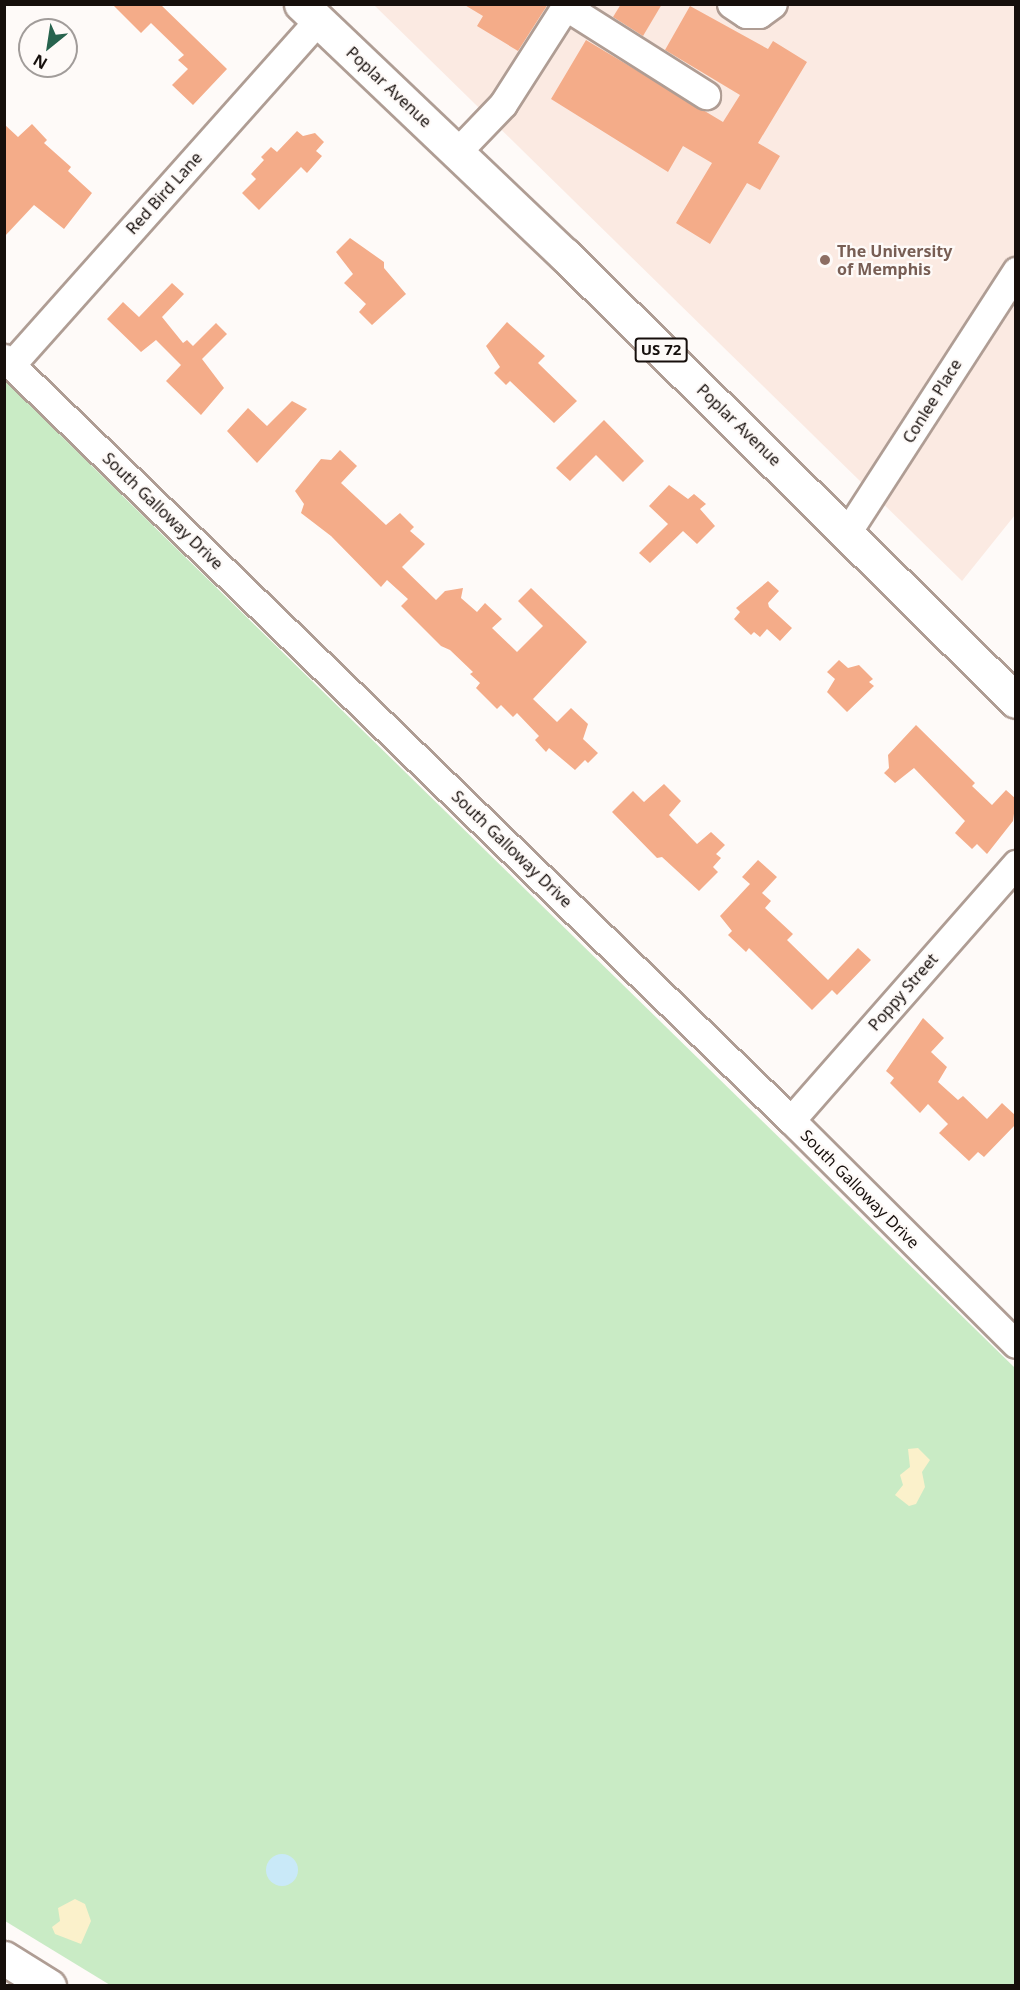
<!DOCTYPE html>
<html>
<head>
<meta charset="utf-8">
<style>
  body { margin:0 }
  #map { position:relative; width:1020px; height:1990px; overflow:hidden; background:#fefaf8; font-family:"Noto Sans",sans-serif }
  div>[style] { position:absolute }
  .built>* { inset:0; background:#fbeae2 }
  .green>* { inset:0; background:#c9ebc5 }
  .sand>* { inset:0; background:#fbf1cb }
  .water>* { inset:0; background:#c9e9f8 }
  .round { border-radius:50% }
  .building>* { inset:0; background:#f4ac89 }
  .roads { filter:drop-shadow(2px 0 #af9d94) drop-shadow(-2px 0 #af9d94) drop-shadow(0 2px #af9d94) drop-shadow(0 -2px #af9d94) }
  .minor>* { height:27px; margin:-13.5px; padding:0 13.5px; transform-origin:13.5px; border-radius:13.5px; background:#fff }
  .major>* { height:33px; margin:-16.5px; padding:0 16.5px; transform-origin:16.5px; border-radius:16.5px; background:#fff }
  .dots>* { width:16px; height:16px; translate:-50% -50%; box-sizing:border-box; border:3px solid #fefaf8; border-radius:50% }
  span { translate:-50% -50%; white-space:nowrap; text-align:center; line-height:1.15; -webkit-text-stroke:4.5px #fefaf8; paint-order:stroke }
  .shield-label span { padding:2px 4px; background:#fefaf8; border:2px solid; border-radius:4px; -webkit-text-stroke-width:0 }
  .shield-label { font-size:15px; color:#160f0c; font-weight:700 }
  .street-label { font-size:16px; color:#160f0c }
  .education-label { font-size:16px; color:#785e54; font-weight:700 }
  .left { translate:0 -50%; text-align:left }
  .frame { position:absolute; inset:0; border:6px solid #160f0c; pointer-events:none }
  .north { position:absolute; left:18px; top:18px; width:60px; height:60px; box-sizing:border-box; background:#fefaf8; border:2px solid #a19c9a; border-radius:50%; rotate:210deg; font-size:16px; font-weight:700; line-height:24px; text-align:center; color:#160f0c }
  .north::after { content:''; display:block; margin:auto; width:21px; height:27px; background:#27634e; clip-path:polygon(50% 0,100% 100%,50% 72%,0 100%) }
</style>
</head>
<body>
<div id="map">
  <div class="built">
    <div style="clip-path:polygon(374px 5px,1015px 5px,1015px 515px,962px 581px)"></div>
  </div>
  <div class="green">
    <div style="clip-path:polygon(4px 380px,1015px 1368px,1015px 1985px,110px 1985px,5px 1921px)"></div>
  </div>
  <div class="sand">
    <div style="clip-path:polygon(918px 1448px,930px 1460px,922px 1472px,925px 1487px,916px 1504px,909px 1506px,895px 1495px,903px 1485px,900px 1475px,910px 1467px,908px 1449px)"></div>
    <div style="clip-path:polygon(75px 1899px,85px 1904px,91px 1921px,81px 1944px,55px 1934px,52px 1927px,60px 1921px,58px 1908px)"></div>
  </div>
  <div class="water">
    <div class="round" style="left:266px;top:1854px;width:32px;height:32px"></div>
  </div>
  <div class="building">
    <div style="clip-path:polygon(112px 4px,160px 4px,227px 69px,193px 105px,172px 85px,188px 69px,178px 60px,184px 55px,151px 23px,141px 33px)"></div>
    <div style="clip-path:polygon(463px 4px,548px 4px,518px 51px,477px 26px,483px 16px)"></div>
    <div style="clip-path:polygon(621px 4px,662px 4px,643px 36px,613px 17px)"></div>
    <div style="clip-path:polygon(690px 6px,768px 49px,773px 41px,807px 62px,758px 143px,780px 156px,760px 190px,747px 183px,710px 244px,676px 223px,712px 163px,683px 146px,668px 172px,551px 99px,586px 40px,723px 122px,740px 95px,665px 50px)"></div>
    <div style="clip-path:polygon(4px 124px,18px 137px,32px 124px,47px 140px,44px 143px,71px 167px,68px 171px,92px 193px,64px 229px,34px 205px,4px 237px)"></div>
    <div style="clip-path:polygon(297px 131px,303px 136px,315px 133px,324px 142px,316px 151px,322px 156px,307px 173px,301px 167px,259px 210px,242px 193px,256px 179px,251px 174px,264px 160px,261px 157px,271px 147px,277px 152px)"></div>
    <div style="clip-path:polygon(350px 238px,384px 262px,384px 268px,406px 294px,372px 325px,359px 312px,366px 304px,344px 283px,353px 274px,336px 252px)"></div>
    <div style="clip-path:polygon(172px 283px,184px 294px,162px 317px,183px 343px,187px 340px,193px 346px,216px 323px,227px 334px,202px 359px,224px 388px,201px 415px,166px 381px,181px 365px,156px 340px,141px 352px,107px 319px,123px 302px,139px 317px)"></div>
    <div style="clip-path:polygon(507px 322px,545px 356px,538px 363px,577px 401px,554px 423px,510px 381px,506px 385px,494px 373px,500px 367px,486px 346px)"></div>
    <div style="clip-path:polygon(292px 401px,307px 409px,257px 463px,227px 431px,248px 408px,267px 426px)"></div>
    <div style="clip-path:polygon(604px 420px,644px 461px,623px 482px,596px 455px,570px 481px,556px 468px)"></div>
    <div style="clip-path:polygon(340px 450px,357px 466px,341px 483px,386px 525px,400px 513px,414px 527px,410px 531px,425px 544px,402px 567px,436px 600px,445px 591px,463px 588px,461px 598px,477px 612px,485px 603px,502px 619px,492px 628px,517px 652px,543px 626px,518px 601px,531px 588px,587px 642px,533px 699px,557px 722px,571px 708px,588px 724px,583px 739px,598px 753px,588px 763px,585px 760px,575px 770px,549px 748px,546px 752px,535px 740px,539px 736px,517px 713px,513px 717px,501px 705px,497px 709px,476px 688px,480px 683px,470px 674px,473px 672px,450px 650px,441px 646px,401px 606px,408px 599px,387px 580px,381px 587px,331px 536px,301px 513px,304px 504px,295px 491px,321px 459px,331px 460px)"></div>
    <div style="clip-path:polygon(669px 485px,688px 499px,694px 494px,706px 504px,700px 509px,715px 526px,697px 544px,683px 531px,650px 563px,639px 553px,668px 524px,649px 506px)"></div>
    <div style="clip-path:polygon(768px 581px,779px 591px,768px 603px,769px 607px,792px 628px,780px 641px,767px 629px,760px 637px,754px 632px,751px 635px,734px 619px,740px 612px,736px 608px)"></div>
    <div style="clip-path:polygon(839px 660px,848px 668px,859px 665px,873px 679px,869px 682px,874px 686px,847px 712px,827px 692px,835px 679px,827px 672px)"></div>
    <div style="clip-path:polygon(916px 725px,975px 783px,972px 786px,992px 805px,1006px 790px,1016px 799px,1013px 821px,987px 854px,977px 844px,972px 849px,955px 833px,965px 821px,914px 768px,895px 783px,884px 773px,889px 768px,888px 755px)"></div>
    <div style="clip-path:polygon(664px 784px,681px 801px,669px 815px,697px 844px,711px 832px,725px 845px,716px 854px,721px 858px,713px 867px,718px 872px,699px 891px,662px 857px,657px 858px,612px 812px,633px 791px,644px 802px)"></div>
    <div style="clip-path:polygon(758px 860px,777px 877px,762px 893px,771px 901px,765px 908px,793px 934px,787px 940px,828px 980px,858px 948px,871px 960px,837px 995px,832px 990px,812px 1010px,749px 948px,746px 952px,728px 935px,732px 931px,720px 916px,750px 884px,742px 877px)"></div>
    <div style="clip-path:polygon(923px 1018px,944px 1038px,931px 1052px,947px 1067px,938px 1082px,958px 1100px,963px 1096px,987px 1119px,1002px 1103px,1016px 1116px,1016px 1124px,984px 1157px,978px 1152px,969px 1161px,939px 1133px,948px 1124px,928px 1104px,920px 1113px,890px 1083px,894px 1078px,886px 1071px)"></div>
  </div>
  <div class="roads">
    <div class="minor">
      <div style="left:731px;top:4px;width:18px;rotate:34deg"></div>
      <div style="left:746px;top:14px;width:13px"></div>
      <div style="left:759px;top:14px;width:17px;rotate:-36deg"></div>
      <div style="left:565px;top:6px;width:167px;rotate:32.3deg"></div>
      <div style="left:458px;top:151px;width:65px;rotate:-46.2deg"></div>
      <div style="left:503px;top:104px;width:119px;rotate:-57.4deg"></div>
      <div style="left:4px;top:358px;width:1095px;rotate:44.08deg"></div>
      <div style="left:791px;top:1120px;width:317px;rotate:44.9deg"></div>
      <div style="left:11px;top:365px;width:461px;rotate:-48.3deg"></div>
      <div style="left:848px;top:531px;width:310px;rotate:-57.1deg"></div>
      <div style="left:791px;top:1120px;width:341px;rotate:-48.7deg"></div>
    </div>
    <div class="major">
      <div style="left:301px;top:4px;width:364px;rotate:43.6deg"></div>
      <div style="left:565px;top:255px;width:634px;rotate:44.68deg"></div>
      <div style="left:4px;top:1958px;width:53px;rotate:31.9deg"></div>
    </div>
  </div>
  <div class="dots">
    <div style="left:825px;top:260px;background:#8d6e63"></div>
  </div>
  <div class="shield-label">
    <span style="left:661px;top:350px">US 72</span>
  </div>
  <div class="street-label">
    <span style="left:389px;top:87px;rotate:43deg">Poplar Avenue</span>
    <span style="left:164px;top:193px;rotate:-48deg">Red Bird Lane</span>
    <span style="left:932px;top:401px;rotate:-58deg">Conlee Place</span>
    <span style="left:739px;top:425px;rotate:44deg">Poplar Avenue</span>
    <span style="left:163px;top:511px;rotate:44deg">South Galloway Drive</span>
    <span style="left:512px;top:849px;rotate:44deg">South Galloway Drive</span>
    <span style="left:903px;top:992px;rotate:-49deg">Poppy Street</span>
    <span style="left:860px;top:1189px;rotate:45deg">South Galloway Drive</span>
  </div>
  <div class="education-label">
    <span class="left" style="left:837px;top:260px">The University<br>of Memphis</span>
  </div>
  <div class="frame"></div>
  <div class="north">N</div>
</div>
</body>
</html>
